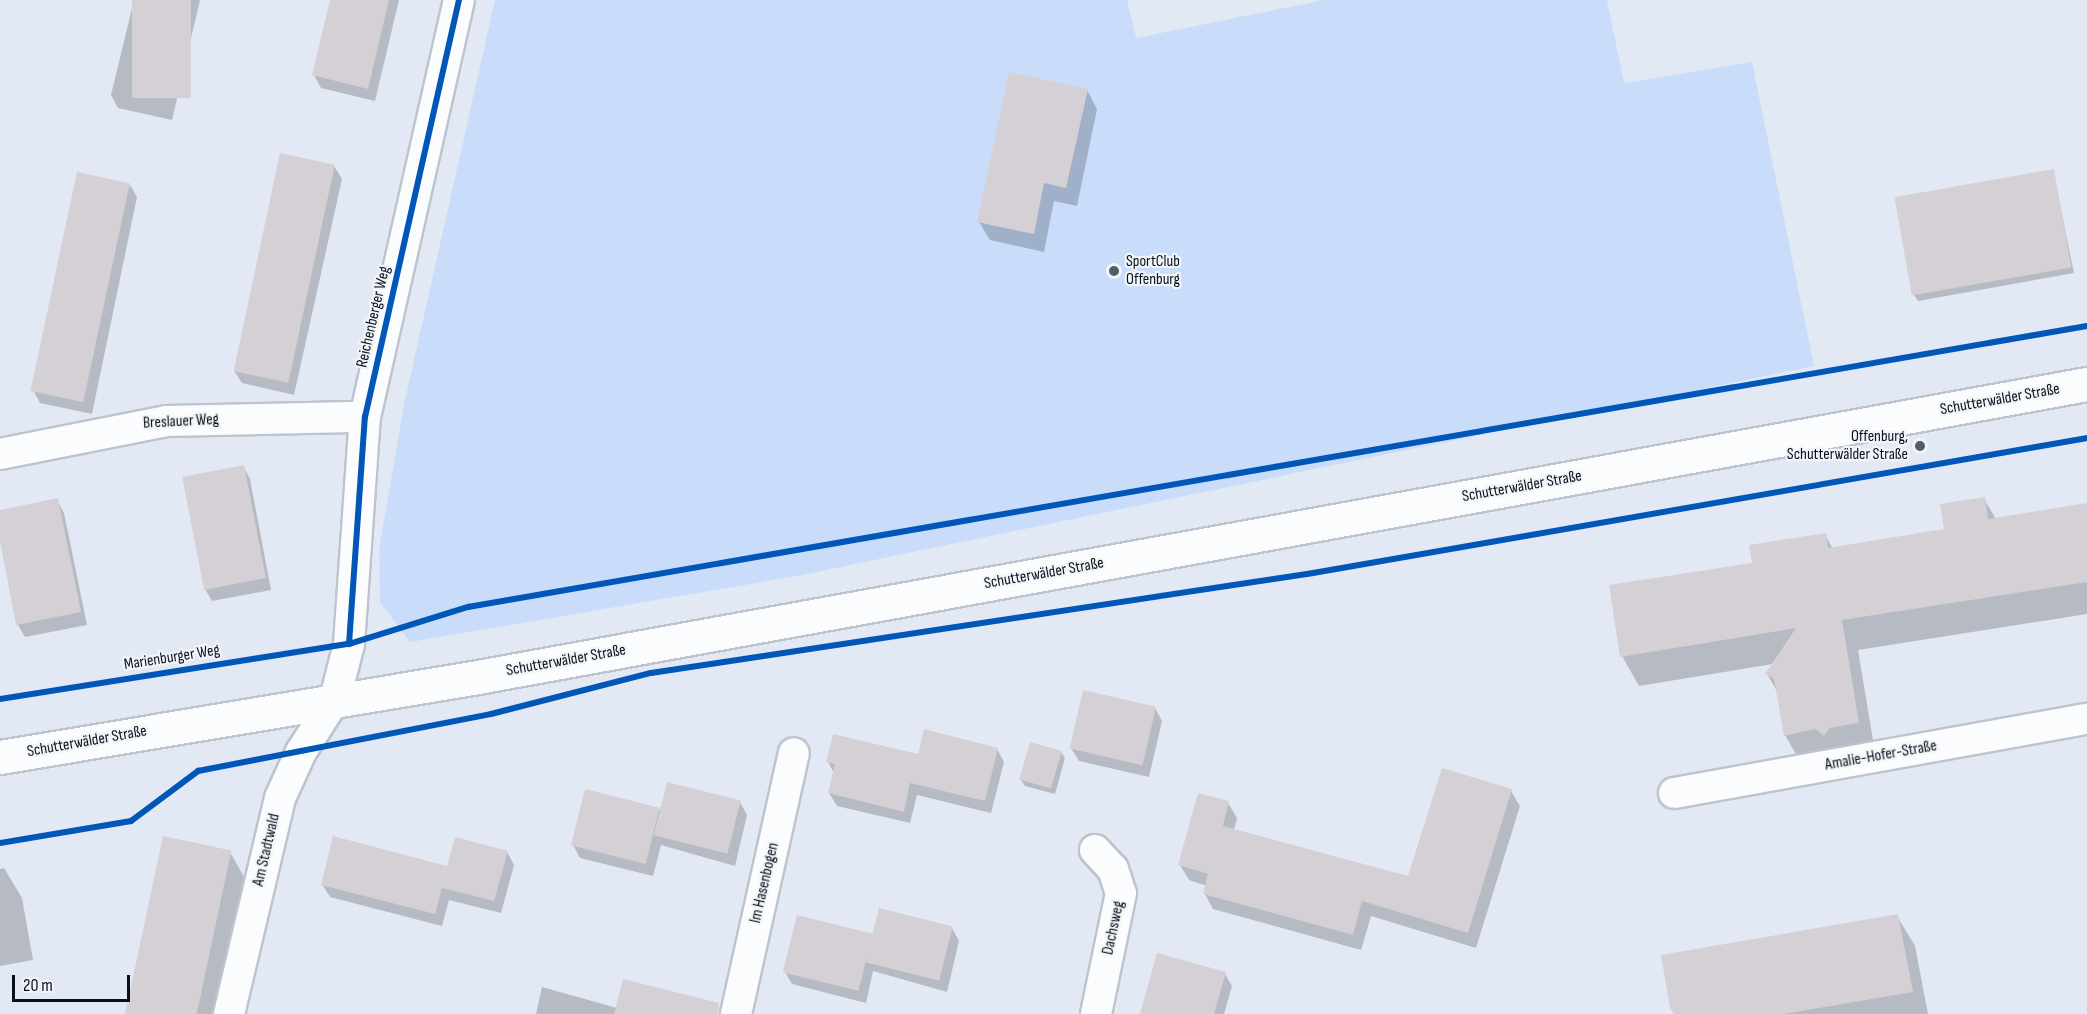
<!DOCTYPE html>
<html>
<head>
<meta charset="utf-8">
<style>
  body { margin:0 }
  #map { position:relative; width:2087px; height:1014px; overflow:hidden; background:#e3e9f4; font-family:"Sofia Sans Condensed",sans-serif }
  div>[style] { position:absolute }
  .green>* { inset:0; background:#c9dcfa }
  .shadow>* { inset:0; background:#0003 }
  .building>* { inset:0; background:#d4d0d5; transform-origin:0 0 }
  .roads { filter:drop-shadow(2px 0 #bec4ce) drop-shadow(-2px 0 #bec4ce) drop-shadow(0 2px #bec4ce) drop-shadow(0 -2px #bec4ce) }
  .minor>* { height:30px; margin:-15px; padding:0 15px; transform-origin:15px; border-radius:15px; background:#fbfcfd }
  .secondary>* { height:33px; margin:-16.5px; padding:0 16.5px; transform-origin:16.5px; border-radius:16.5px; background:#fbfcfd }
  .cycleway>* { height:6px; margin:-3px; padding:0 3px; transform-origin:3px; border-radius:3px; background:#0057b8 }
  .dots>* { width:16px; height:16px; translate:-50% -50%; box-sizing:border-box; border:3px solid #f1f5fa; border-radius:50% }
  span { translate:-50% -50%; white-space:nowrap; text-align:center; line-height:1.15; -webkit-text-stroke:4.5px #f1f5fa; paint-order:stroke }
  .poi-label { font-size:16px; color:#0a101a }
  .left { translate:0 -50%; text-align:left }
  .right { translate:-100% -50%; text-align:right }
  .street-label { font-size:16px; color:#0a101a }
  .scale { position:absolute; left:12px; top:975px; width:118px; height:27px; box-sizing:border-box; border:3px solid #0a101a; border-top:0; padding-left:8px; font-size:18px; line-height:21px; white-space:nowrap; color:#0a101a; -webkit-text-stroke:4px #f1f5fa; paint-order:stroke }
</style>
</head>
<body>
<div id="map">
  <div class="green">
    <div style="clip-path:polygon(495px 0,1127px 0,1136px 38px,1324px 0,1607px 0,1624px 83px,1752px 62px,1814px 366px,797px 576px,410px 642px,380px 602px,379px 549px,405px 400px)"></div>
  </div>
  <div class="shadow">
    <div style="clip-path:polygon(134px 0,200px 0,172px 120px,118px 108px,111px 95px)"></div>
    <div style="clip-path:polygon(332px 0,399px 0,375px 101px,321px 88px,314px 75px)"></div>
    <div style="clip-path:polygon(1087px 90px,1097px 109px,1077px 206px,1054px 201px,1044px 252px,990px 240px,979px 222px)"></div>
    <div style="clip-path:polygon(334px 166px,342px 179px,294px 395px,242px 383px,234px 371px)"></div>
    <div style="clip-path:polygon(2053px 171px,2074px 273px,1918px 301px,1914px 295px)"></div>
    <div style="clip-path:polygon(130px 185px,137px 197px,92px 414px,40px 403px,33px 390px)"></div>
    <div style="clip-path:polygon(243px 466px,250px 479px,271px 590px,212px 601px,205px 589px)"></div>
    <div style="clip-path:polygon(1984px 499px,1996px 519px,2087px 505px,2087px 614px,1858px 650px,1875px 752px,1802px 765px,1785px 735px,1778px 693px,1767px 674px,1773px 664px,1639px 686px,1622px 656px,1753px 564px,1825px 535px,1833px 549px,1946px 530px)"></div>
    <div style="clip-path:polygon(57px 500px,64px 513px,87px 625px,25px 637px,18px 625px,0 533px,0 511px)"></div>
    <div style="clip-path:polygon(1155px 708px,1162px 721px,1149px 777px,1079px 761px,1071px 748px)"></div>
    <div style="clip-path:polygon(997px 749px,1004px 762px,991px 813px,917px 795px,910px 823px,837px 806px,829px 793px,834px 773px,828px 762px)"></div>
    <div style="clip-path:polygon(1061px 752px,1065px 758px,1055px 794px,1025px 786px,1021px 780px)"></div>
    <div style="clip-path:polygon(1511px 791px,1520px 806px,1476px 948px,1371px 916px,1361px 950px,1213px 909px,1205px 894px,1207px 886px,1189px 880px,1180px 865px,1228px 803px,1237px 818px,1234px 830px,1409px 878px)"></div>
    <div style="clip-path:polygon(740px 802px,747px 815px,735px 866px,661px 845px,653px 876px,580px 858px,573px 845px,659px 809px,661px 812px)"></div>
    <div style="clip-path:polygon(230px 852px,247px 882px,219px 1014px,126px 1014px)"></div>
    <div style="clip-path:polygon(507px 852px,514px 865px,501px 913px,449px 900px,442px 926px,330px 897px,322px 884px,448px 868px)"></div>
    <div style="clip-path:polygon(4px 868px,22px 898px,33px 960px,0 966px,0 869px)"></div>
    <div style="clip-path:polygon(1897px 916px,1915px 946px,1928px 1014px,1675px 1014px)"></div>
    <div style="clip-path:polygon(952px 928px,959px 941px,947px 992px,873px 971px,866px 1003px,792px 984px,785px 972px)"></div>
    <div style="clip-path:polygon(1225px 974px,1232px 986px,1224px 1014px,1142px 1014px)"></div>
    <div style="clip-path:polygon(542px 987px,617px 1008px,703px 1014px,536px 1014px)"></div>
  </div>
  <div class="building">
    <div style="left:132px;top:0;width:59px;height:98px"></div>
    <div style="clip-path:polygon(330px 0,389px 0,368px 89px,312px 75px)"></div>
    <div style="clip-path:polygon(1009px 72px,1088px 89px,1066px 188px,1044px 183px,1034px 234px,977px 222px)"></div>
    <div style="left:280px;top:153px;width:56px;height:223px;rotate:12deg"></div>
    <div style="left:2054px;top:169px;width:100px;height:162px;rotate:80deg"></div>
    <div style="left:77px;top:172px;width:54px;height:224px;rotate:12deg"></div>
    <div style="left:244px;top:465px;width:115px;height:63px;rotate:79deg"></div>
    <div style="clip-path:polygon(1985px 497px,1988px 519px,2087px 503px,2087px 582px,1842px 620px,1859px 723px,1830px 728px,1824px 736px,1815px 729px,1784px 736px,1774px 679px,1765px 674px,1796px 628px,1620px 657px,1609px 585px,1752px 563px,1749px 545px,1826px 533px,1828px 548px,1944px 529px,1940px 504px)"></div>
    <div style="clip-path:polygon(58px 498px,81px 612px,16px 625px,0 541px,0 510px)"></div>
    <div style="left:1083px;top:690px;width:75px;height:60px;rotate:13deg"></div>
    <div style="clip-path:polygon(924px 729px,998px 748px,985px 801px,910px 783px,904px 812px,828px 793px,835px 764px,826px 762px,833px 734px,918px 754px)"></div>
    <div style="left:1030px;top:742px;width:33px;height:39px;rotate:16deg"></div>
    <div style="clip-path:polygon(1442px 768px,1512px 789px,1468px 933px,1362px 901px,1353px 935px,1203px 894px,1208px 874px,1178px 865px,1198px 793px,1229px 801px,1223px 826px,1408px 876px)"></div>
    <div style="left:667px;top:782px;width:76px;height:55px;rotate:14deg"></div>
    <div style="left:585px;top:789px;width:77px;height:58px;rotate:14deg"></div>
    <div style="left:163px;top:836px;width:70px;height:182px;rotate:12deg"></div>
    <div style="clip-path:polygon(333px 836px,447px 866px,455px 837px,508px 851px,494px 901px,442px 888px,435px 914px,321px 885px)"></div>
    <div style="left:879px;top:908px;width:76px;height:56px;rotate:14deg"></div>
    <div style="clip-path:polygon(1898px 914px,1913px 992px,1784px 1014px,1674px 1014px,1670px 1008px,1661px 955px)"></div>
    <div style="left:797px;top:915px;width:78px;height:59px;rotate:14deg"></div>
    <div style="clip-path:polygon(1157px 953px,1226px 972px,1214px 1014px,1140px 1014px)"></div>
    <div style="clip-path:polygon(623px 979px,719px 1003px,718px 1014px,614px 1014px)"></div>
  </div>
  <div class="roads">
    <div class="minor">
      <div style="left:0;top:454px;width:170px;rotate:-11.2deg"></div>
      <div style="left:167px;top:421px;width:198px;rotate:-1.2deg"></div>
      <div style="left:1674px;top:793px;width:420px;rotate:-10.2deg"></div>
      <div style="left:1095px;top:850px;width:26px;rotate:47deg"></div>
      <div style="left:1113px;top:869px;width:25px;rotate:72deg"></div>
      <div style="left:1121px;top:893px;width:124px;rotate:101.7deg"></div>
      <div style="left:229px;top:1014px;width:222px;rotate:-76.7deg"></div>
      <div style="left:280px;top:798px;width:51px;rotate:-65.5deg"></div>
      <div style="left:301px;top:752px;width:63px;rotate:-57.3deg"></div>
      <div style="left:335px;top:699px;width:57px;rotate:-75.7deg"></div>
      <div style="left:349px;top:644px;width:228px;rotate:-86deg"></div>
      <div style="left:365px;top:417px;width:427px;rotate:-77.3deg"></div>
      <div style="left:736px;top:1014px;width:267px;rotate:-77.5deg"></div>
    </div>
    <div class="secondary">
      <div style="left:0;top:757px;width:490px;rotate:-9.5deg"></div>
      <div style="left:483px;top:676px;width:1630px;rotate:-10.32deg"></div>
    </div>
  </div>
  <div class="cycleway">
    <div style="left:349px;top:644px;width:228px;rotate:-86deg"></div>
    <div style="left:365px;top:417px;width:427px;rotate:-77.3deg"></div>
    <div style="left:0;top:699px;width:353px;rotate:-9deg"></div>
    <div style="left:349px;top:644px;width:125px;rotate:-17.3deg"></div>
    <div style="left:468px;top:607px;width:1643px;rotate:-9.85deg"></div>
    <div style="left:0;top:843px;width:133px;rotate:-9.5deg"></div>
    <div style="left:131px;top:821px;width:84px;rotate:-36.7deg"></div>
    <div style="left:198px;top:771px;width:298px;rotate:-11deg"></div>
    <div style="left:491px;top:714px;width:165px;rotate:-14.4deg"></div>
    <div style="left:651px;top:673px;width:670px;rotate:-8.59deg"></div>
    <div style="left:1313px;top:573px;width:786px;rotate:-9.89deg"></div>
  </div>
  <div class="dots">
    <div style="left:1114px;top:271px;background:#565c66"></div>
    <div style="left:1920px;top:446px;background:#565c66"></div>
  </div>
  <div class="poi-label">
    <span class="left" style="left:1126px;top:271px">SportClub<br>Offenburg</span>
    <span class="right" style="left:1908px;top:446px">Offenburg,<br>Schutterwälder Straße</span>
  </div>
  <div class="street-label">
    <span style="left:374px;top:317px;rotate:-77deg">Reichenberger Weg</span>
    <span style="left:2000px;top:400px;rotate:-10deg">Schutterwälder Straße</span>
    <span style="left:181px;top:422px;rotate:-3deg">Breslauer Weg</span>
    <span style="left:1522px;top:487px;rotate:-10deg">Schutterwälder Straße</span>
    <span style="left:1044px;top:574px;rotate:-10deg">Schutterwälder Straße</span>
    <span style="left:172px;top:658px;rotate:-9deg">Marienburger Weg</span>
    <span style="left:566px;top:661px;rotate:-10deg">Schutterwälder Straße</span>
    <span style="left:87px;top:742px;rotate:-10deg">Schutterwälder Straße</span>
    <span style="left:1881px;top:756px;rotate:-10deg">Amalie-Hofer-Straße</span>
    <span style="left:267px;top:850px;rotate:-77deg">Am Stadtwald</span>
    <span style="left:765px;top:883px;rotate:-77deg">Im Hasenbogen</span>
    <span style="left:1114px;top:928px;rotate:-78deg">Dachsweg</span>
  </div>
  <div class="scale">20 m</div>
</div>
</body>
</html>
